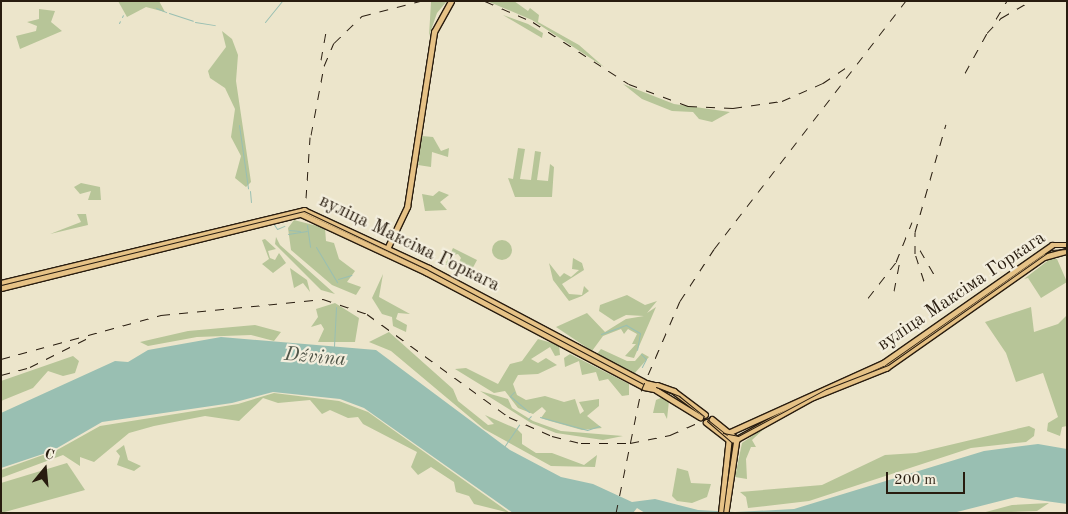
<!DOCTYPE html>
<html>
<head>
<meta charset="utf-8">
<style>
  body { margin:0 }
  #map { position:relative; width:1068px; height:514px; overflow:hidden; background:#ece5cb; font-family:"Old Standard TT",serif }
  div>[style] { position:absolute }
  .green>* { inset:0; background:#b7c598 }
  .round { border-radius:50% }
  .water>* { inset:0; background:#99bfb2 }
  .stream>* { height:1px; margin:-0.5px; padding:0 0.5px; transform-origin:0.5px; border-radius:0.5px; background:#99bfb2 }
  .roads { filter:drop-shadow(1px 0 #281c0f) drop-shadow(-1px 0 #281c0f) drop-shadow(0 1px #281c0f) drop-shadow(0 -1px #281c0f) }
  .major>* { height:4.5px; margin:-2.25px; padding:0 2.25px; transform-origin:2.25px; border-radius:2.25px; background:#e6c286 }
  .tram>* { height:1px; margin:-0.5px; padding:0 0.5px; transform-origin:0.5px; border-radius:0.5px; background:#281c0f }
  .rail>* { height:1px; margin-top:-0.5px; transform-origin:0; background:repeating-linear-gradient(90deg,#281c0f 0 9px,transparent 0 18px) }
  span { translate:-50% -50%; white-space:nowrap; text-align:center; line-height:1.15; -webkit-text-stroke:4.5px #f3eedd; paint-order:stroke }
  .street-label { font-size:19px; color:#281c0f }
  .water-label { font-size:20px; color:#505548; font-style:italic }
  .frame { position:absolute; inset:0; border:2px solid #281c0f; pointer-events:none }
  .north { position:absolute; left:20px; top:444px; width:50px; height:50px; -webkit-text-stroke:4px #f3eedd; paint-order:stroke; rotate:17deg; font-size:14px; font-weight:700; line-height:20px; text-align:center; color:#281c0f }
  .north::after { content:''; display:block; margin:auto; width:18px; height:22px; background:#281c0f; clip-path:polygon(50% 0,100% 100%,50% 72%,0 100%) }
  .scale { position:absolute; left:886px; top:472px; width:79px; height:22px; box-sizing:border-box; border:2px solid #281c0f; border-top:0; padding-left:6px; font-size:15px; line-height:18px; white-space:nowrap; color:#281c0f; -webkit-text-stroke:4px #f3eedd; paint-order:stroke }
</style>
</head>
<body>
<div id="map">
  <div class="green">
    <div style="clip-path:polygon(118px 1px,159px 1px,165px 12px,146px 7px,127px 17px)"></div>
    <div style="clip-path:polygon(447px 1px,437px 13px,429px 36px,431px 2px)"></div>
    <div style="clip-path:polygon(487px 1px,514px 1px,528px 11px,530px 8px,539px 15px,538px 22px,579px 45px,604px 67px,532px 20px)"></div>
    <div style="clip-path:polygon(39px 9px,55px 11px,51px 22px,62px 31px,20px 49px,16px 36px,36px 31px,37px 26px,27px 22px,39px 19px)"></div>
    <div style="clip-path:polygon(503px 15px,528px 24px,543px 33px,542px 38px)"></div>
    <div style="clip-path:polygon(222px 31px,232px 39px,238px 55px,236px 81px,251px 182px,246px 187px,235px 178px,241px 156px,231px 137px,235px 109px,225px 88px,210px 78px,208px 71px,226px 47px)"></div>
    <div style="clip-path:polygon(623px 84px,674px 104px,730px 112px,712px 122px,699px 119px,693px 112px,672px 111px,642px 99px)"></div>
    <div style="clip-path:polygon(422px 136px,433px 137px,441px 151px,449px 148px,448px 157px,432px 152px,431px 167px,418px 165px)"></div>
    <div style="clip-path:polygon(518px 148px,525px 149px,520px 179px,531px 180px,535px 151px,541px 152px,537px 180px,548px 181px,550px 164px,554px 167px,552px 197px,515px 197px,508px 178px,513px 179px)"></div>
    <div style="clip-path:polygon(81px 183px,100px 187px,101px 200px,88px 200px,91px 191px,80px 194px,74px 187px)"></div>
    <div style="clip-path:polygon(439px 191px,449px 195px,440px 202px,447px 210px,425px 211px,422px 194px,433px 196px)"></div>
    <div style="clip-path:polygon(77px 214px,86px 214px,88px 225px,50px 234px,81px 222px)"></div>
    <div style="clip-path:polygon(294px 220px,325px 228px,326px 241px,334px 243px,339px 259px,355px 271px,347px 282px,361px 287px,356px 295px,332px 285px,291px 250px,288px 228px)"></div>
    <div style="clip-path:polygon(276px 237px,280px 245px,335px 294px,321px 290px,275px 244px)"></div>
    <div style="clip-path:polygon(265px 239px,276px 249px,268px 251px,270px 258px,275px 260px,279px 253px,286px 263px,273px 273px,262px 264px,269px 259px,262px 240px)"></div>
    <div class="round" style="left:492px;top:240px;width:20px;height:20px"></div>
    <div style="clip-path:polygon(453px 248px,477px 260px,467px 279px,454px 272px,461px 258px,458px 254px,453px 255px,450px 265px,445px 265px)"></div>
    <div style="clip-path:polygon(573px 258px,582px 263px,584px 270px,562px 284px,569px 294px,582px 295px,584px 286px,589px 291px,582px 296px,569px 301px,553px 280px,549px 263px,560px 277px,564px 273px,571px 277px,579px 270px,572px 269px)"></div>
    <div style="clip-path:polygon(1050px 259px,1057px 259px,1067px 282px,1041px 298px,1028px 278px,1024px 279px)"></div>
    <div style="clip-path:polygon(290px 268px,307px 280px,310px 292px,303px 283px,294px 288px)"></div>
    <div style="clip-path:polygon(383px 274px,379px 297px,410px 314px,398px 313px,396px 319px,407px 325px,406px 332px,393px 326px,392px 317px,382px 314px,372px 298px)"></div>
    <div style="clip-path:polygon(627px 295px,645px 305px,657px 301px,647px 313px,656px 307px,634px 358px,625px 356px,636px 344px,632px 344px,637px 334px,628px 329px,624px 334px,621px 329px,603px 336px,592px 351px,556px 327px,587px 313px,605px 332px,626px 319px,644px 316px,626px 315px,614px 321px,599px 311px,600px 305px)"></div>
    <div style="clip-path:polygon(335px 303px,359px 318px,355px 342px,318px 342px,324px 329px,321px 324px,311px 327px,318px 317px,316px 309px)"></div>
    <div style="clip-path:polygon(1031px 307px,1034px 332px,1058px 324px,1067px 315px,1067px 426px,1062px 427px,1060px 436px,1047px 431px,1048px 423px,1058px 417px,1043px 373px,1016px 382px,1006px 353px,985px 322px)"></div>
    <div style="clip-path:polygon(255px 325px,281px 332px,274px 341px,251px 335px,197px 337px,148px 346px,140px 342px,188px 331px)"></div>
    <div style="clip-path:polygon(389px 332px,453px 389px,458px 401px,488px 425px,494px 424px,485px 415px,517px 429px,522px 434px,522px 444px,536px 453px,552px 453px,584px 465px,597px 455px,595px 467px,551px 466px,484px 429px,391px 351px,369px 342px)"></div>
    <div style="clip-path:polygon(538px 339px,559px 345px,560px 355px,555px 356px,550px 347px,531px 359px,538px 363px,546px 358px,557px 365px,538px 374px,518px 375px,513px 384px,517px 395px,526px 400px,545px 396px,564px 402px,575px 399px,580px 414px,584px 411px,579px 402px,599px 399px,599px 406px,587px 416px,602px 428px,582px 430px,550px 421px,541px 418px,546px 411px,542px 407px,533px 414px,518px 408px,505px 391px,494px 393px,455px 369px,466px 368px,498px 384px,510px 364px,522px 361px)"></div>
    <div style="clip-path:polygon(601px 349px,627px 361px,635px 361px,642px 353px,649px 357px,634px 374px,597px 354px)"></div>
    <div style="clip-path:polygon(570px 354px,629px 384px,629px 395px,622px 396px,608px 379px,599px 381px,596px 372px,582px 375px,579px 361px,565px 367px,564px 358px)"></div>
    <div style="clip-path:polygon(73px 356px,79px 361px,75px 373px,63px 376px,48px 371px,33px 388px,1px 401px,1px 381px)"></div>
    <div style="clip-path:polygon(480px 391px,508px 399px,512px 408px,533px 421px,561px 431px,623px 436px,603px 440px,556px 433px,531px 423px)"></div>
    <div style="clip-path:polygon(274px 393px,339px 401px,368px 412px,510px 513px,474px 504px,469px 496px,456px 492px,454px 482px,431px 467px,418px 475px,411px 467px,417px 452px,363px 424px,358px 417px,348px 418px,330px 410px,322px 414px,310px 400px,278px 403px,263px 398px,239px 421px,205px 416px,154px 426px,129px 433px,94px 462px,80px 457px,80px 466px,63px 455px,1px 478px,1px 470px,57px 450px,100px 426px,238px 404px)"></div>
    <div style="clip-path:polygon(663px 397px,669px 401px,667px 419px,664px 413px,653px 413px,656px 400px)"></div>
    <div style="clip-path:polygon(768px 425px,752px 440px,756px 447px,751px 447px,746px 459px,747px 479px,735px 477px,742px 443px)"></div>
    <div style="clip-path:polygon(1029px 426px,1035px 429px,1034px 436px,1026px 442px,971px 448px,809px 501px,748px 508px,746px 497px,740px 492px,822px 485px,885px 455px,916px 453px)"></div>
    <div style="clip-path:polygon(124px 445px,128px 460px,141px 466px,134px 471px,117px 465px,120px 456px,116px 451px)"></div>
    <div style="clip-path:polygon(67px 463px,85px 490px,1px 513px,1px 483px)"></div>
    <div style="clip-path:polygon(677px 468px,688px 471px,691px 483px,711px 484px,707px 497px,692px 503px,677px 501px,672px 496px)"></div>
    <div style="clip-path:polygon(1049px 503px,1037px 511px,982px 513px,1012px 505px)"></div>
  </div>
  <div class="water">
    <div style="clip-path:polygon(221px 337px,376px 350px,510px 450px,561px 477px,593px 484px,632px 502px,655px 499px,698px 510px,735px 512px,794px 509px,984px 451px,1038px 444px,1067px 449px,1067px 504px,1016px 497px,953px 513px,645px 513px,637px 508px,633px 513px,513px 513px,364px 408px,340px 399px,273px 392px,232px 403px,102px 422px,52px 451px,1px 468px,1px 413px,115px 361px,128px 362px,148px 350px)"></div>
  </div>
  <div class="stream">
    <div style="left:156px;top:8px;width:11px;rotate:22deg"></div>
    <div style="left:169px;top:13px;width:25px;rotate:18deg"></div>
    <div style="left:122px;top:17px;width:2px;rotate:-63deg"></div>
    <div style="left:195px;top:22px;width:20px;rotate:9deg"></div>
    <div style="left:265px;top:22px;width:27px;rotate:-51deg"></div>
    <div style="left:119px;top:23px;width:2px;rotate:-63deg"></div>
    <div style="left:239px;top:125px;width:64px;rotate:81.9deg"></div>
    <div style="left:250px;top:191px;width:11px;rotate:85deg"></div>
    <div style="left:273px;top:223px;width:7px;rotate:56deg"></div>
    <div style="left:277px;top:229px;width:8px;rotate:-23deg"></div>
    <div style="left:307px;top:225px;width:22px;rotate:82deg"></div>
    <div style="left:289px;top:230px;width:11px;rotate:5deg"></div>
    <div style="left:288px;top:234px;width:19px;rotate:-9deg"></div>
    <div style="left:316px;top:247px;width:41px;rotate:59deg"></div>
    <div style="left:338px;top:279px;width:14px;rotate:-17deg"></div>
    <div style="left:601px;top:334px;width:27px;rotate:-20deg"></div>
    <div style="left:626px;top:325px;width:16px;rotate:30deg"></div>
    <div style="left:640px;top:333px;width:17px;rotate:100deg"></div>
    <div style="left:334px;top:346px;width:39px;rotate:-87deg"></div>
    <div style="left:641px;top:354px;width:7px;rotate:45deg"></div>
    <div style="left:646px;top:359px;width:9px;rotate:117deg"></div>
    <div style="left:514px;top:392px;width:6px;rotate:135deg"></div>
    <div style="left:510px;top:396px;width:25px;rotate:40deg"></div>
    <div style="left:540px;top:417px;width:49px;rotate:15.5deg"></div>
    <div style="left:587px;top:430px;width:13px;rotate:-18deg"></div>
    <div style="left:528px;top:419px;width:4px;rotate:-45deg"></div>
    <div style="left:504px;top:447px;width:27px;rotate:-56deg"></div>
  </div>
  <div class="roads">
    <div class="major">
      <div style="left:387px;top:249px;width:47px;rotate:-64.5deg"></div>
      <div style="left:407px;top:207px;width:177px;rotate:-81.2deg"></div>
      <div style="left:434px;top:32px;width:35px;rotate:-61deg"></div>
      <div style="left:1px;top:283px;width:312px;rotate:-13.5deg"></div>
      <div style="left:304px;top:210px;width:138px;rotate:24.9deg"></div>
      <div style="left:429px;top:268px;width:243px;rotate:27.9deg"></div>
      <div style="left:1px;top:288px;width:309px;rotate:-13.9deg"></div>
      <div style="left:301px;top:214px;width:138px;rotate:24.9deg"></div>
      <div style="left:426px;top:272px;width:244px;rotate:27.8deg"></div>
      <div style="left:646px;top:383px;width:9px;rotate:13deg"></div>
      <div style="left:657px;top:385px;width:18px;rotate:19deg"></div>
      <div style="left:674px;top:391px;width:39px;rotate:37deg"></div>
      <div style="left:644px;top:387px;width:10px;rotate:11deg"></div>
      <div style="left:656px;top:390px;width:52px;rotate:31.5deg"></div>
      <div style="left:712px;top:419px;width:32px;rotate:39deg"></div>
      <div style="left:737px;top:439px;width:75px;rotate:98.5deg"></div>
      <div style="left:706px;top:422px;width:29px;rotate:38deg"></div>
      <div style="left:729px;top:440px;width:8px;rotate:-7deg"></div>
      <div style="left:737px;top:439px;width:87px;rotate:-28.9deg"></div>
      <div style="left:813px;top:397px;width:79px;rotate:-21.7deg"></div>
      <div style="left:886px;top:368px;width:193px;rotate:-35.1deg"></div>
      <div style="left:1044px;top:257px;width:24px;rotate:-15deg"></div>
      <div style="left:730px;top:432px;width:168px;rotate:-24.3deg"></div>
      <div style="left:883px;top:363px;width:206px;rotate:-34.9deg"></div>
      <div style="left:1052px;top:245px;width:15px"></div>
      <div style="left:721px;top:513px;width:76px;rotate:-84deg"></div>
    </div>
  </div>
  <div class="tram">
    <div style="left:1px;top:285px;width:312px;rotate:-13.7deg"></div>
    <div style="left:304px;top:211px;width:137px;rotate:25.4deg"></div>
    <div style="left:428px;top:270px;width:243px;rotate:27.9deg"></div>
    <div style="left:656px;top:387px;width:25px;rotate:21deg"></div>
    <div style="left:679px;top:396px;width:32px;rotate:39deg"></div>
    <div style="left:707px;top:421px;width:33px;rotate:41deg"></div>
    <div style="left:732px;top:443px;width:71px;rotate:97.3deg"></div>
    <div style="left:723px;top:433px;width:15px;rotate:11deg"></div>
    <div style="left:738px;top:436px;width:100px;rotate:-28.1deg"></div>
    <div style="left:826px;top:389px;width:66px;rotate:-21.2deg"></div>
    <div style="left:888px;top:365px;width:199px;rotate:-35.2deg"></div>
    <div style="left:1051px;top:250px;width:16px;rotate:-4deg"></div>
  </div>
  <div class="rail">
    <div style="left:485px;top:1px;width:52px;rotate:23.6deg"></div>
    <div style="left:533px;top:22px;width:114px;rotate:32.9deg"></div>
    <div style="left:629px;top:84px;width:63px;rotate:20.4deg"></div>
    <div style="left:688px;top:106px;width:45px;rotate:2.5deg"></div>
    <div style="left:733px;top:108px;width:49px;rotate:-8.1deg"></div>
    <div style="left:782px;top:101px;width:45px;rotate:-23.7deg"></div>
    <div style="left:823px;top:83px;width:36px;rotate:-34deg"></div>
    <div style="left:996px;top:19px;width:21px;rotate:-59deg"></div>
    <div style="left:321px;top:60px;width:34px;rotate:-80deg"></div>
    <div style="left:965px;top:73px;width:46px;rotate:-61.2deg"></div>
    <div style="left:987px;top:33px;width:21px;rotate:-47deg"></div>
    <div style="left:1001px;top:18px;width:34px;rotate:-30deg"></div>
    <div style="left:311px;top:135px;width:70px;rotate:-79.3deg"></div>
    <div style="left:324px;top:66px;width:25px;rotate:-67deg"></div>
    <div style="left:334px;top:43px;width:39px;rotate:-44deg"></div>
    <div style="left:362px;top:16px;width:60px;rotate:-14.5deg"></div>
    <div style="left:306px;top:198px;width:61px;rotate:-86.2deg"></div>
    <div style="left:920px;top:250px;width:30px;rotate:60deg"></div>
    <div style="left:924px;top:281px;width:28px;rotate:-108deg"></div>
    <div style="left:915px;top:254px;width:22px;rotate:-90deg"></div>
    <div style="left:915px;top:232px;width:112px;rotate:-74deg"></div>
    <div style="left:894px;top:291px;width:32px;rotate:-79deg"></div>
    <div style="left:868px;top:298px;width:46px;rotate:-52.1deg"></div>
    <div style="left:896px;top:262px;width:43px;rotate:-68.2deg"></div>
    <div style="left:1px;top:359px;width:166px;rotate:-15.4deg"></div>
    <div style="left:161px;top:315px;width:163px;rotate:-5.6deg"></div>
    <div style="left:323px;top:299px;width:46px;rotate:18.8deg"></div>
    <div style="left:367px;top:314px;width:175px;rotate:36deg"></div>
    <div style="left:509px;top:417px;width:47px;rotate:23.8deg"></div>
    <div style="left:552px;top:436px;width:30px;rotate:14deg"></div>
    <div style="left:581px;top:443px;width:49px"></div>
    <div style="left:630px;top:443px;width:41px;rotate:-11.3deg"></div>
    <div style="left:670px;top:435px;width:47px;rotate:-23.8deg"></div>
    <div style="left:1px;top:375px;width:30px;rotate:-15deg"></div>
    <div style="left:30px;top:367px;width:63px;rotate:-26.6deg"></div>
    <div style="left:616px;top:513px;width:125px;rotate:-78.4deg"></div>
    <div style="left:641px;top:391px;width:98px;rotate:-66.6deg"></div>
    <div style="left:680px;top:301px;width:62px;rotate:-56.8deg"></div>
    <div style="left:714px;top:249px;width:314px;rotate:-52.3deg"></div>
  </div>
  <div class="street-label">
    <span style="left:409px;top:244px;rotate:26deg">вуліца Максіма Горкага</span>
    <span style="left:962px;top:292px;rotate:-34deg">вуліца Максіма Горкага</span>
  </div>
  <div class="water-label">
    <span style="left:315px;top:358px;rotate:5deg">Dźvina</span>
  </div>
  <div class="frame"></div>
  <div class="north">С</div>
  <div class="scale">200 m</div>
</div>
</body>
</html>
